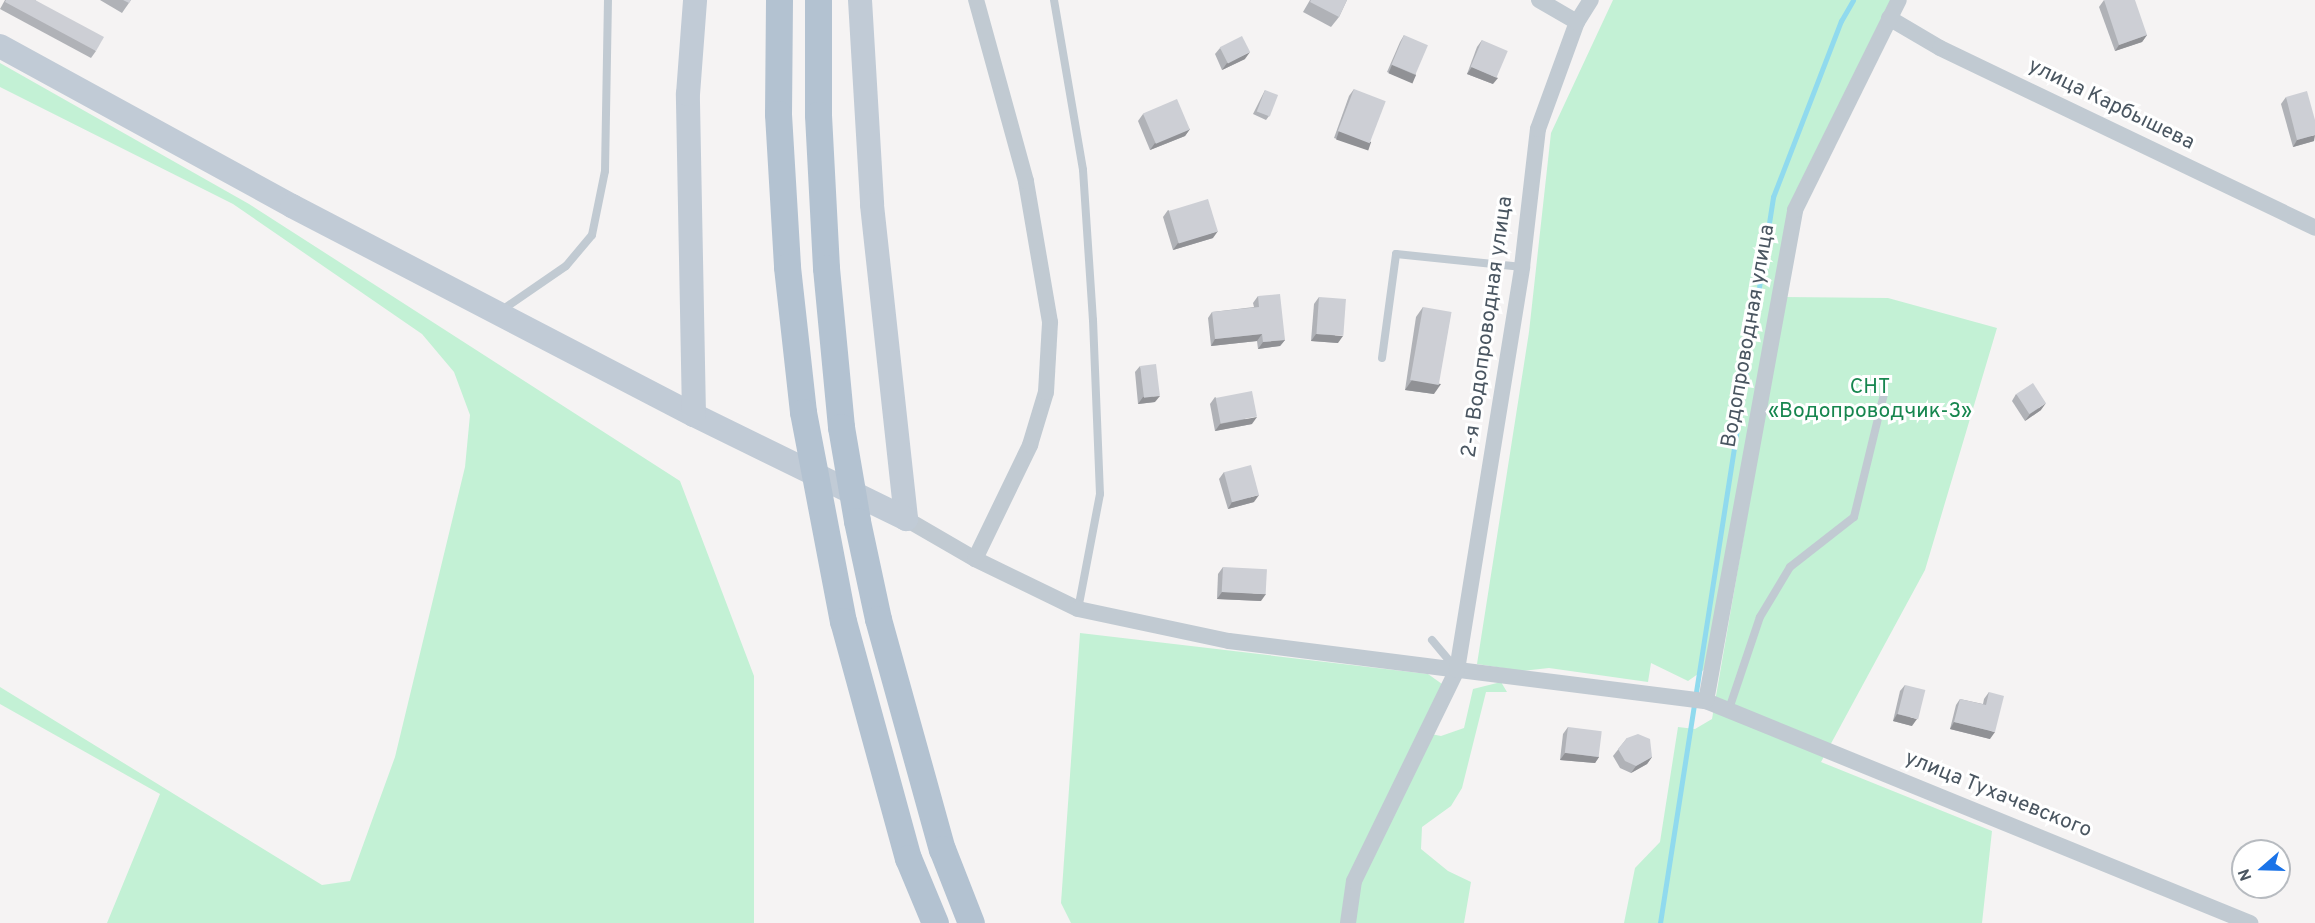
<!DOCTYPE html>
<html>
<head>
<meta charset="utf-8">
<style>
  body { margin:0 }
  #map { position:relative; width:2315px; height:923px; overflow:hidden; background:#f5f3f3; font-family:Overpass,sans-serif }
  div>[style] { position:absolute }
  .green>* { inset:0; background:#c3f1d5 }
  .stream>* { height:5px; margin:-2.5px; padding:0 2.5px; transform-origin:2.5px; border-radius:2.5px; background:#90daee }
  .lane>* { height:8px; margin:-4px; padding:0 4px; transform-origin:4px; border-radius:4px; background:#c1cad2 }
  .street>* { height:16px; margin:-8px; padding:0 8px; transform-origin:8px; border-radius:8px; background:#c1cad2 }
  .secondary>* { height:24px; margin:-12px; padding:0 12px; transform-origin:12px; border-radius:12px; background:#c1cbd6 }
  .primary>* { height:27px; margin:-13.5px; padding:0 13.5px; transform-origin:13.5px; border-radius:13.5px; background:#b3c2d1 }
  .wall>* { inset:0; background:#b0b2b7 }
  .shaded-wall>* { inset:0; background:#909195; transform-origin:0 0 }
  .building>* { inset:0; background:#cdcfd5; transform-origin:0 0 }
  span { translate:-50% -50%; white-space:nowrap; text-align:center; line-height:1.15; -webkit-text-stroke:6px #fff; paint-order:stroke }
  .street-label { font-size:21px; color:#4a5661 }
  .park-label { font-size:21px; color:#17864f }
  .north { position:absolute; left:2231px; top:839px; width:60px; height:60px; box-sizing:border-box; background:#fff; border:2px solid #b7bbc0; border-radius:50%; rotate:250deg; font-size:16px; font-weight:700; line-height:24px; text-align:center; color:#4a5661 }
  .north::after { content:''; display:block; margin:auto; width:21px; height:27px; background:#1a73e8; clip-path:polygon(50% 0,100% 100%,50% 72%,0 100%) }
</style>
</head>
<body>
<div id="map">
  <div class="green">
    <div style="clip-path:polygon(1613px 0,1892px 0,1789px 206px,1705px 669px,1688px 681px,1651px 663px,1648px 682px,1549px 668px,1522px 671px,1477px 664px,1529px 332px,1551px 133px)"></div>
    <div style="clip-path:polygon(0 63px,249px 204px,680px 481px,754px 676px,754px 923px,107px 923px,160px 794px,0 704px,0 687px,322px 885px,350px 881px,395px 757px,465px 467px,470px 415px,454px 372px,422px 334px,233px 204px,0 87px)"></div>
    <div style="clip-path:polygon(1785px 297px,1888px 298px,1997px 328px,1925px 570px,1821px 762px,1992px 831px,1982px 923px,1624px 923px,1635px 868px,1660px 842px,1678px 727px,1695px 729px,1712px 719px)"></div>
    <div style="clip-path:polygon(1080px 633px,1428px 674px,1442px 684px,1421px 732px,1441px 736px,1464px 728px,1473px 689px,1501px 682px,1507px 692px,1486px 692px,1462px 788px,1451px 806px,1422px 827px,1421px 849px,1448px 871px,1471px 882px,1464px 923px,1071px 923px,1061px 903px)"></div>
  </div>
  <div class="stream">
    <div style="left:1660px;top:923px;width:735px;rotate:-81.15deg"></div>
    <div style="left:1773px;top:197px;width:189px;rotate:-68.9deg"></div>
    <div style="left:1841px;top:21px;width:24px;rotate:-60deg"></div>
  </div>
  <div class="lane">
    <div style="left:1054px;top:0;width:172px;rotate:80.3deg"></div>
    <div style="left:1083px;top:170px;width:150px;rotate:86.2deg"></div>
    <div style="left:1093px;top:320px;width:174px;rotate:87.7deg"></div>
    <div style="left:1100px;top:494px;width:117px;rotate:100.8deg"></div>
    <div style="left:499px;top:312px;width:81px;rotate:-34.5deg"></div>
    <div style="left:566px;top:266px;width:40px;rotate:-50deg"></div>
    <div style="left:592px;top:235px;width:65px;rotate:-78.5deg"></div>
    <div style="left:605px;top:171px;width:171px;rotate:-89deg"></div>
    <div style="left:1382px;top:358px;width:105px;rotate:-82.3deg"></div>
    <div style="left:1396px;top:254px;width:127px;rotate:5.9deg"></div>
    <div style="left:1432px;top:640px;width:35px;rotate:50deg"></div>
    <div style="left:1729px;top:709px;width:97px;rotate:-71.4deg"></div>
    <div style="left:1760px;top:617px;width:58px;rotate:-59deg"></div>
    <div style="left:1790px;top:567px;width:81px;rotate:-38deg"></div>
    <div style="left:1854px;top:517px;width:127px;rotate:-76.3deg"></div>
  </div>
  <div class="street">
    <div style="left:1539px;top:0;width:44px;rotate:30.1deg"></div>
    <div style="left:1889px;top:18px;width:59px;rotate:30.5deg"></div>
    <div style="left:1940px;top:48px;width:416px;rotate:25.6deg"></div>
    <div style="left:906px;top:519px;width:80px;rotate:30.1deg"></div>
    <div style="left:975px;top:559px;width:114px;rotate:25.9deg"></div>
    <div style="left:1078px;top:609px;width:154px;rotate:12deg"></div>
    <div style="left:1229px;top:641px;width:481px;rotate:7.2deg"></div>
    <div style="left:1706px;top:701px;width:588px;rotate:22.2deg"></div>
    <div style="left:975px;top:559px;width:127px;rotate:-64.2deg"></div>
    <div style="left:1030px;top:445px;width:55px;rotate:-73.2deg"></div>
    <div style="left:1046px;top:392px;width:70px;rotate:-86.7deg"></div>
    <div style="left:1050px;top:322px;width:143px;rotate:-99.7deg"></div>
    <div style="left:1026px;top:181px;width:188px;rotate:-105.4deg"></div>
    <div style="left:1706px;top:701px;width:499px;rotate:-79.7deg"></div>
    <div style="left:1795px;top:210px;width:234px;rotate:-63.7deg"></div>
    <div style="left:1348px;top:923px;width:42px;rotate:-81.9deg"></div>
    <div style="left:1354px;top:881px;width:235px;rotate:-64deg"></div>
    <div style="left:1457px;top:670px;width:408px;rotate:-80.8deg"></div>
    <div style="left:1522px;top:267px;width:139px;rotate:-83.4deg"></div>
    <div style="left:1538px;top:129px;width:114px;rotate:-70deg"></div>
    <div style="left:1577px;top:22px;width:26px;rotate:-58deg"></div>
  </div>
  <div class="secondary">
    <div style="left:860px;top:0;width:205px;rotate:86.6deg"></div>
    <div style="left:872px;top:205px;width:316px;rotate:83.8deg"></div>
    <div style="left:0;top:46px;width:333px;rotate:28.7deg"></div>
    <div style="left:292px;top:206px;width:453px;rotate:27.5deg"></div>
    <div style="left:694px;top:415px;width:236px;rotate:26.1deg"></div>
    <div style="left:694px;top:415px;width:321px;rotate:-91.1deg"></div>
    <div style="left:688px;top:94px;width:94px;rotate:-85.7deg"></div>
  </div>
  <div class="primary">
    <div style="left:779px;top:0;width:114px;rotate:90.5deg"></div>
    <div style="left:778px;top:114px;width:153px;rotate:86.6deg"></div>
    <div style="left:787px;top:267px;width:146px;rotate:83.7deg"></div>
    <div style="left:803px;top:412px;width:213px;rotate:79.2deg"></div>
    <div style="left:843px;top:621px;width:246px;rotate:74.7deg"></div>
    <div style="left:908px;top:858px;width:70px;rotate:67.4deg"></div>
    <div style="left:818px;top:0;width:115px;rotate:90deg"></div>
    <div style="left:818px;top:115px;width:153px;rotate:87deg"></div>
    <div style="left:826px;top:268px;width:160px;rotate:84.6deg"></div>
    <div style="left:841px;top:427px;width:95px;rotate:80.3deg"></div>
    <div style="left:857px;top:521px;width:100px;rotate:77.9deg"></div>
    <div style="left:878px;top:619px;width:239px;rotate:74.5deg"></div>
    <div style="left:942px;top:849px;width:79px;rotate:68.6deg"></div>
  </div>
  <div class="wall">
    <div style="clip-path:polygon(5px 0,35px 0,96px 51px,91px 58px,0 9px)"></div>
    <div style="clip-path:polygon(100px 0,131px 0,122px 13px)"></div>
    <div style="clip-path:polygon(1310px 0,1347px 0,1339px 17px,1331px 27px,1303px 12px)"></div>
    <div style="clip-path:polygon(2104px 0,2147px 35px,2142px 42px,2115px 51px,2099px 7px)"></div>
    <div style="clip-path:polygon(1404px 35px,1416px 75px,1411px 82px,1387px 72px,1400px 42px)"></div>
    <div style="clip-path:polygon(1482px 40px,1493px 84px,1467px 74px,1477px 47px)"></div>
    <div style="clip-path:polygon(1220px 48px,1245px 59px,1222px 70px,1215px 54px)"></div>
    <div style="clip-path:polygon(1354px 89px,1366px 149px,1334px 138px,1349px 96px)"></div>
    <div style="clip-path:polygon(1265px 90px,1269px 116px,1266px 120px,1253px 114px)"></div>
    <div style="clip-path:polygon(2286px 97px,2314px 141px,2293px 147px,2281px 104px)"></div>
    <div style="clip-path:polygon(1143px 114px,1190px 129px,1185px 136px,1150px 150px,1138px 121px)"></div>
    <div style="clip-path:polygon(1168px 210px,1213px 238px,1173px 250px,1163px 217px)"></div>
    <div style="clip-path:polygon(1258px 296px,1285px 340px,1280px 346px,1258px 349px,1257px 341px,1211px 346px,1208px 318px,1212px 312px,1254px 307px,1253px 303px)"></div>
    <div style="clip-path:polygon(1319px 297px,1338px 343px,1311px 341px,1314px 304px)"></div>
    <div style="clip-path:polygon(1423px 307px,1434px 394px,1405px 390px,1416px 317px)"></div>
    <div style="clip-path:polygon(1140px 366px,1155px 402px,1138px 404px,1135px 372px)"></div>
    <div style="clip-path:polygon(2016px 394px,2041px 410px,2025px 421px,2012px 401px)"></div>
    <div style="clip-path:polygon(1215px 397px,1252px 424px,1215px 431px,1210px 404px)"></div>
    <div style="clip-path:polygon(1224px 472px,1254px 502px,1228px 509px,1219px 479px)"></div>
    <div style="clip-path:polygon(1223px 567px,1261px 601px,1217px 599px,1218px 574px)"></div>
    <div style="clip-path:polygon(1905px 685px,1912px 726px,1893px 721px,1900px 691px)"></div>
    <div style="clip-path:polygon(1989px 692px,1990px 739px,1950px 729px,1956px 705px,1960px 699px,1983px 704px,1984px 699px)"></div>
    <div style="clip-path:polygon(1568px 727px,1599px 757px,1595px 763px,1560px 760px,1563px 734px)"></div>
    <div style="clip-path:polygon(1627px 738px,1652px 757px,1647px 764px,1631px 773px,1620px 768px,1613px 756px)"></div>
  </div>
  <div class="shaded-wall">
    <div style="clip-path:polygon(2147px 35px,2142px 42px,2115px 51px,2119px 45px)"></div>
    <div style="clip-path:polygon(1250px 52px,1245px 59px,1222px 70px,1227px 63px)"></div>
    <div style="left:1392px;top:65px;width:26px;height:9px;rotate:23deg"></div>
    <div style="clip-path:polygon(1472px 67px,1498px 78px,1493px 84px,1467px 74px)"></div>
    <div style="clip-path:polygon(1190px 129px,1185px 136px,1150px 150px,1155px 143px)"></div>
    <div style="left:1339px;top:131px;width:34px;height:9px;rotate:19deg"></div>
    <div style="clip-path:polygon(2315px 135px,2314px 141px,2293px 147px,2297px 140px)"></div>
    <div style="clip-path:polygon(1218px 231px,1213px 238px,1173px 250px,1178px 243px)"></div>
    <div style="clip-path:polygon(1262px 334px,1257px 341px,1211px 346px,1215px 339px)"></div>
    <div style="clip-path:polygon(1316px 334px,1343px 336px,1338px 343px,1311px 341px)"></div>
    <div style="clip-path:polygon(1285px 340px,1280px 346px,1258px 349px,1263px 342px)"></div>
    <div style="clip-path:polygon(1412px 380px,1441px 384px,1434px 394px,1405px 390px)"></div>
    <div style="clip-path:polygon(1160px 396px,1155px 402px,1138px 404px,1143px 397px)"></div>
    <div style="clip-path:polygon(2046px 403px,2041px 410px,2025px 421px,2030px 414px)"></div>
    <div style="clip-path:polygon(1257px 417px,1252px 424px,1215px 431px,1220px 424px)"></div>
    <div style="clip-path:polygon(1259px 495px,1254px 502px,1228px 509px,1232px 502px)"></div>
    <div style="clip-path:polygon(1222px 592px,1266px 594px,1261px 601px,1217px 599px)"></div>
    <div style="clip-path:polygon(1897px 714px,1917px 719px,1912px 726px,1893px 721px)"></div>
    <div style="clip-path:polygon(1954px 722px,1995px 732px,1990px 739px,1950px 729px)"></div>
    <div style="clip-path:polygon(1565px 753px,1599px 757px,1595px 763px,1560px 760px)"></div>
    <div style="clip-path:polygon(1652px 757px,1647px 764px,1631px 773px,1636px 766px)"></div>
  </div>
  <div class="building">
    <div style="clip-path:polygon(6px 0,35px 0,104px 37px,96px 51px,5px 2px)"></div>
    <div style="clip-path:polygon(123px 0,131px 0,129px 3px)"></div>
    <div style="clip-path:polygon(1311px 0,1347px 0,1339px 17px,1310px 2px)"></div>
    <div style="clip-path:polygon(2104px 0,2135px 0,2147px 35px,2119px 45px)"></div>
    <div style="left:1404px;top:35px;width:26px;height:32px;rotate:23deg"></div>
    <div style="left:1242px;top:36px;width:18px;height:25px;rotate:63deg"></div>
    <div style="left:1482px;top:40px;width:28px;height:29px;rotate:23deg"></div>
    <div style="left:1354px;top:89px;width:34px;height:45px;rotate:21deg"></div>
    <div style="left:1265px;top:90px;width:14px;height:23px;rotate:21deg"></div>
    <div style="clip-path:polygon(2307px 91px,2315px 120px,2315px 135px,2297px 140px,2286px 97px)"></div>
    <div style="left:1177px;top:99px;width:33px;height:37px;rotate:67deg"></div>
    <div style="left:1208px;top:199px;width:34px;height:41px;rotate:73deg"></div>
    <div style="clip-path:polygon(1280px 294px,1285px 340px,1263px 342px,1262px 334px,1215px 339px,1212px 312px,1259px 307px,1258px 296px)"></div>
    <div style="left:1319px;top:297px;width:27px;height:37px;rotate:4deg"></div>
    <div style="left:1423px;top:307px;width:29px;height:74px;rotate:10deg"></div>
    <div style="left:1156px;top:364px;width:32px;height:16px;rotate:83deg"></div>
    <div style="left:2033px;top:383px;width:24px;height:20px;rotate:57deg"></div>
    <div style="left:1252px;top:391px;width:26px;height:37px;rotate:79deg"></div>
    <div style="left:1251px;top:465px;width:31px;height:28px;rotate:75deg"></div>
    <div style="left:1223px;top:567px;width:44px;height:25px;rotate:3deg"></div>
    <div style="left:1905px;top:685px;width:21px;height:30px;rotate:14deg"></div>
    <div style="clip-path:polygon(1989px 692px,2004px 696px,1995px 732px,1954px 722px,1960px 699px,1986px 705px)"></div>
    <div style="left:1568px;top:727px;width:34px;height:26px;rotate:7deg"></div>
    <div style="clip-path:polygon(1638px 734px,1650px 739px,1652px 757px,1636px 766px,1625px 761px,1618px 749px,1627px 738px)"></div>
  </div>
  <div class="street-label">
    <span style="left:2111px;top:105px;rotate:26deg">улица Карбышева</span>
    <span style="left:1488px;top:327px;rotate:-82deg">2-я Водопроводная улица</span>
    <span style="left:1749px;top:336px;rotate:-80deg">Водопроводная улица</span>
    <span style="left:1998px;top:795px;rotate:22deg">улица Тухачевского</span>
  </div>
  <div class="park-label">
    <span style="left:1870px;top:400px">СНТ<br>«Водопроводчик-3»</span>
  </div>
  <div class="north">N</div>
</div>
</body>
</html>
